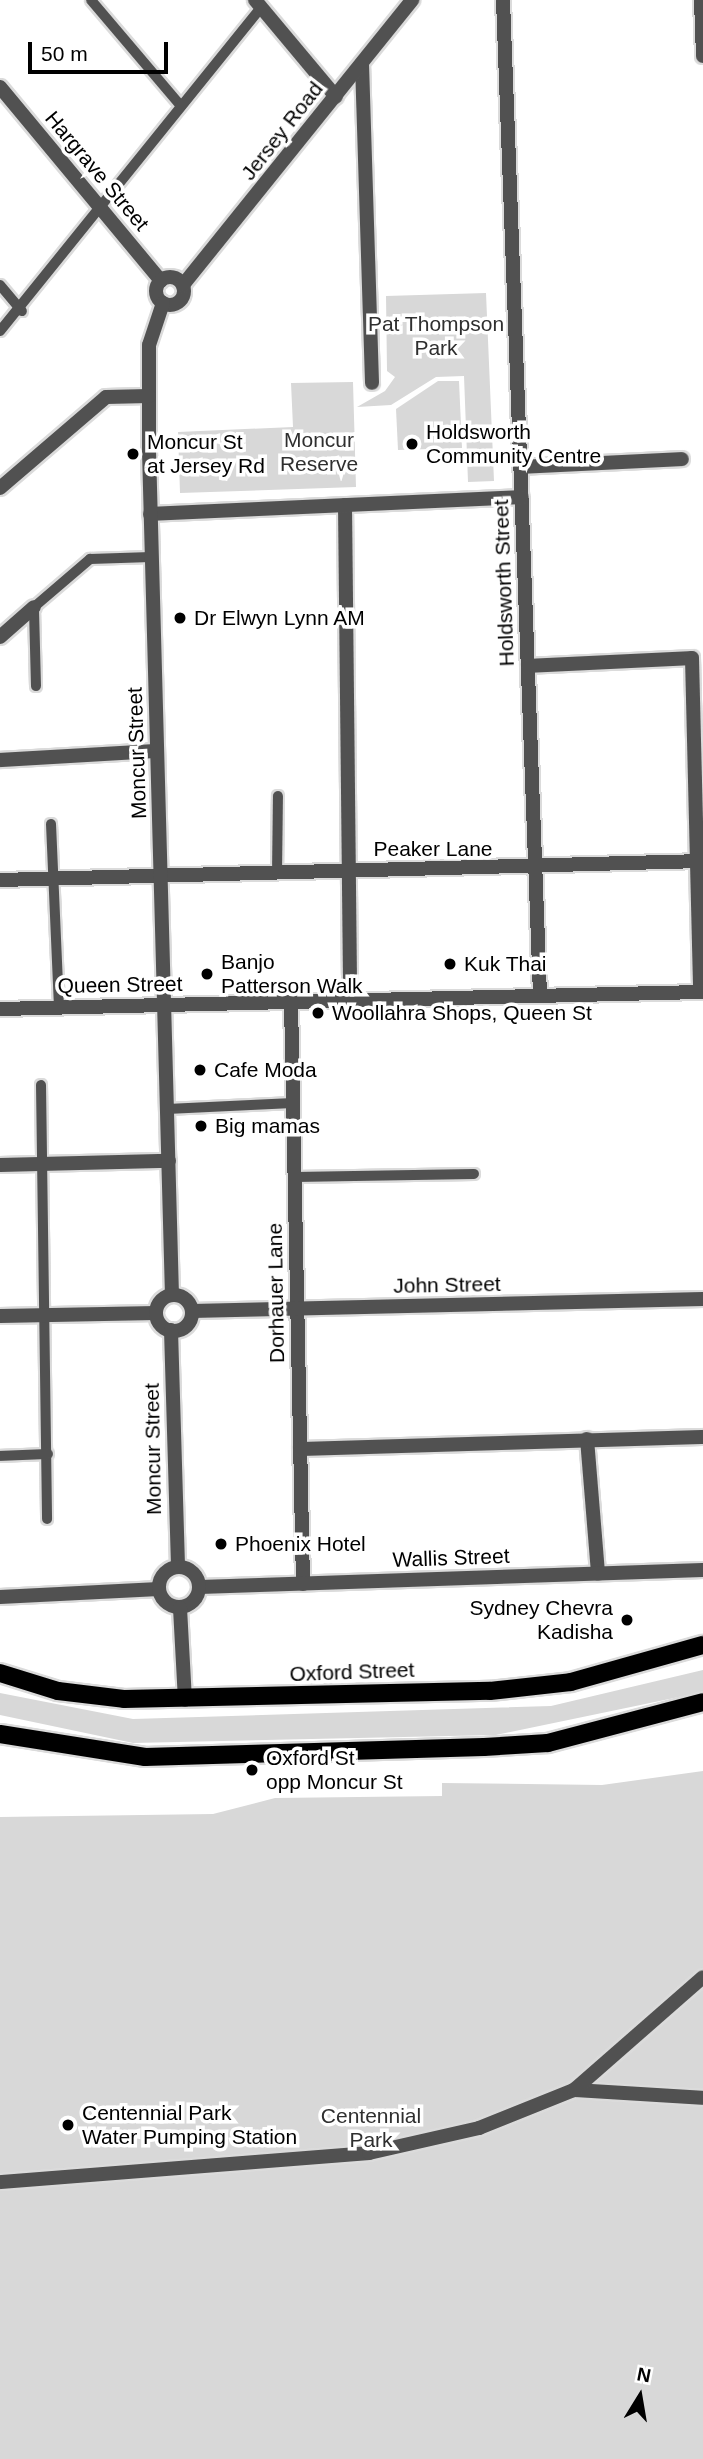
<!DOCTYPE html>
<html>
<head>
<meta charset="utf-8">
<style>
  body { margin:0 }
  #map { position:relative; width:703px; height:2459px; overflow:hidden; background:#fff; font-family:Helvetica,sans-serif }
  div>[style] { position:absolute }
  .green>* { inset:0; background:#d8d8d8 }
  .roads { filter:drop-shadow(2px 0 #dbdbdb) drop-shadow(-2px 0 #dbdbdb) drop-shadow(0 2px #dbdbdb) drop-shadow(0 -2px #dbdbdb) }
  .service>* { height:10px; margin:-5px; padding:0 5px; transform-origin:5px; border-radius:5px; background:#515151 }
  .minor>* { height:14px; margin:-7px; padding:0 7px; transform-origin:7px; border-radius:7px; background:#515151 }
  .tertiary>* { height:14px; margin:-7px; padding:0 7px; transform-origin:7px; border-radius:7px; background:#515151 }
  .tertiary>.ring { margin:-7px; padding:0; box-sizing:content-box; background:none; border:14px solid #515151; border-radius:50% }
  .primary>* { height:18px; margin:-9px; padding:0 9px; transform-origin:9px; border-radius:9px; background:#000 }
  .dots>* { width:19px; height:19px; translate:-50% -50%; box-sizing:border-box; border:4px solid #fff; border-radius:50% }
  span { translate:-50% -50%; white-space:nowrap; text-align:center; line-height:1.15; -webkit-text-stroke:7px #fff; paint-order:stroke }
  .street-label { font-size:21px; color:#000 }
  .park-label { font-size:21px; color:#2f2f2f }
  .poi-label { font-size:21px; color:#000 }
  .left { translate:0 -50%; text-align:left }
  .right { translate:-100% -50%; text-align:right }
  .north { position:absolute; left:605px; top:2361px; width:70px; height:70px; -webkit-text-stroke:5px #fff; paint-order:stroke; rotate:11deg; font-size:19px; font-weight:700; line-height:28px; text-align:center; color:#000 }
  .north::after { content:''; display:block; margin:auto; width:24px; height:32px; background:#000; clip-path:polygon(50% 0,100% 100%,50% 72%,0 100%) }
  .scale { position:absolute; left:28px; top:42px; width:140px; height:32px; box-sizing:border-box; border:4px solid #000; border-top:0; padding-left:9px; font-size:21px; line-height:24px; white-space:nowrap; color:#000; -webkit-text-stroke:5px #fff; paint-order:stroke }
</style>
</head>
<body>
<div id="map">
  <div class="green">
    <div style="clip-path:polygon(486px 293px,494px 481px,468px 482px,464px 376px,436px 377px,391px 405px,357px 407px,385px 391px,395px 377px,387px 371px,386px 296px)"></div>
    <div style="clip-path:polygon(438px 381px,459px 381px,462px 448px,398px 450px,396px 409px)"></div>
    <div style="clip-path:polygon(353px 382px,356px 487px,180px 493px,178px 432px,293px 427px,291px 383px)"></div>
    <div style="clip-path:polygon(703px 1670px,703px 1692px,496px 1735px,133px 1743px,0 1715px,0 1693px,133px 1719px,551px 1706px)"></div>
    <div style="clip-path:polygon(703px 1771px,703px 2459px,0 2459px,0 1817px,213px 1814px,275px 1798px,442px 1796px,442px 1783px,602px 1785px)"></div>
  </div>
  <div class="roads">
    <div class="service">
      <div style="left:91px;top:0;width:139px;rotate:49.7deg"></div>
      <div style="left:0;top:285px;width:34px;rotate:50deg"></div>
      <div style="left:0;top:331px;width:416px;rotate:-51.1deg"></div>
      <div style="left:36px;top:686px;width:79px;rotate:-91.5deg"></div>
      <div style="left:34px;top:607px;width:74px;rotate:-40.6deg"></div>
      <div style="left:90px;top:559px;width:61px;rotate:-1.9deg"></div>
      <div style="left:51px;top:824px;width:184px;rotate:87.5deg"></div>
      <div style="left:277px;top:874px;width:78px;rotate:-89.3deg"></div>
      <div style="left:41px;top:1085px;width:434px;rotate:89.2deg"></div>
      <div style="left:167px;top:1109px;width:126px;rotate:-2.7deg"></div>
      <div style="left:295px;top:1177px;width:179px;rotate:-1deg"></div>
      <div style="left:0;top:1456px;width:48px;rotate:-2.4deg"></div>
    </div>
    <div class="minor">
      <div style="left:255px;top:0;width:126px;rotate:50.1deg"></div>
      <div style="left:503px;top:0;width:997px;rotate:87.87deg"></div>
      <div style="left:701px;top:0;width:56px;rotate:88deg"></div>
      <div style="left:362px;top:64px;width:319px;rotate:88.2deg"></div>
      <div style="left:521px;top:467px;width:161px;rotate:-2.8deg"></div>
      <div style="left:345px;top:505px;width:495px;rotate:89.4deg"></div>
      <div style="left:150px;top:514px;width:372px;rotate:-2.6deg"></div>
      <div style="left:0;top:637px;width:45px;rotate:-41.4deg"></div>
      <div style="left:528px;top:666px;width:164px;rotate:-2.8deg"></div>
      <div style="left:692px;top:658px;width:334px;rotate:88.6deg"></div>
      <div style="left:0;top:760px;width:157px;rotate:-3.3deg"></div>
      <div style="left:0;top:880px;width:703px;rotate:-1.55deg"></div>
      <div style="left:291px;top:1002px;width:582px;rotate:88.82deg"></div>
      <div style="left:0;top:1165px;width:169px;rotate:-1.4deg"></div>
      <div style="left:192px;top:1311px;width:511px;rotate:-1.35deg"></div>
      <div style="left:0;top:1316px;width:156px;rotate:-1.1deg"></div>
      <div style="left:587px;top:1439px;width:135px;rotate:85.3deg"></div>
      <div style="left:300px;top:1449px;width:403px;rotate:-1.7deg"></div>
      <div style="left:200px;top:1587px;width:503px;rotate:-1.94deg"></div>
      <div style="left:0;top:1597px;width:159px;rotate:-2.9deg"></div>
      <div style="left:574px;top:2090px;width:129px;rotate:3.5deg"></div>
      <div style="left:0;top:2182px;width:370px;rotate:-4.5deg"></div>
      <div style="left:369px;top:2153px;width:113px;rotate:-12.8deg"></div>
      <div style="left:479px;top:2128px;width:102px;rotate:-21.8deg"></div>
      <div style="left:574px;top:2090px;width:171px;rotate:-41.2deg"></div>
    </div>
    <div class="tertiary">
      <div style="left:0;top:87px;width:252px;rotate:50.3deg"></div>
      <div class="ring" style="left:156px;top:277px;width:14px;height:14px"></div>
      <div style="left:183px;top:285px;width:366px;rotate:-51.2deg"></div>
      <div style="left:163px;top:303px;width:44px;rotate:108.4deg"></div>
      <div style="left:149px;top:345px;width:106px;rotate:90deg"></div>
      <div style="left:149px;top:451px;width:844px;rotate:88.44deg"></div>
      <div style="left:0;top:488px;width:140px;rotate:-40.6deg"></div>
      <div style="left:106px;top:397px;width:43px;rotate:-1.3deg"></div>
      <div style="left:0;top:1009px;width:703px;rotate:-1.39deg"></div>
      <div class="ring" style="left:156px;top:1295px;width:22px;height:22px"></div>
      <div style="left:171px;top:1330px;width:237px;rotate:88.3deg"></div>
      <div class="ring" style="left:159px;top:1567px;width:26px;height:26px"></div>
      <div style="left:180px;top:1608px;width:92px;rotate:86.9deg"></div>
    </div>
    <div class="primary">
      <div style="left:0;top:1673px;width:61px;rotate:17.2deg"></div>
      <div style="left:58px;top:1691px;width:66px;rotate:6.9deg"></div>
      <div style="left:124px;top:1699px;width:366px;rotate:-1.3deg"></div>
      <div style="left:490px;top:1691px;width:81px;rotate:-6.3deg"></div>
      <div style="left:571px;top:1682px;width:137px;rotate:-15.7deg"></div>
      <div style="left:0;top:1734px;width:147px;rotate:9deg"></div>
      <div style="left:145px;top:1757px;width:339px;rotate:-1.7deg"></div>
      <div style="left:484px;top:1747px;width:64px;rotate:-3.6deg"></div>
      <div style="left:548px;top:1743px;width:160px;rotate:-14.8deg"></div>
    </div>
  </div>
  <div class="dots">
    <div style="left:412px;top:444px;background:#000"></div>
    <div style="left:133px;top:454px;background:#000"></div>
    <div style="left:180px;top:618px;background:#000"></div>
    <div style="left:450px;top:964px;background:#000"></div>
    <div style="left:207px;top:974px;background:#000"></div>
    <div style="left:318px;top:1013px;background:#000"></div>
    <div style="left:200px;top:1070px;background:#000"></div>
    <div style="left:201px;top:1126px;background:#000"></div>
    <div style="left:221px;top:1544px;background:#000"></div>
    <div style="left:627px;top:1620px;background:#000"></div>
    <div style="left:252px;top:1770px;background:#000"></div>
    <div style="left:68px;top:2125px;background:#000"></div>
  </div>
  <div class="street-label">
    <span style="left:282px;top:131px;rotate:-52deg">Jersey Road</span>
    <span style="left:97px;top:171px;rotate:50deg">Hargrave Street</span>
    <span style="left:504px;top:583px;rotate:-92deg">Holdsworth Street</span>
    <span style="left:137px;top:753px;rotate:-92deg">Moncur Street</span>
    <span style="left:433px;top:849px">Peaker Lane</span>
    <span style="left:120px;top:985px;rotate:-1deg">Queen Street</span>
    <span style="left:447px;top:1285px;rotate:-1deg">John Street</span>
    <span style="left:276px;top:1293px;rotate:-91deg">Dorhauer Lane</span>
    <span style="left:153px;top:1449px;rotate:-91deg">Moncur Street</span>
    <span style="left:451px;top:1558px;rotate:-2deg">Wallis Street</span>
    <span style="left:352px;top:1672px;rotate:-2deg">Oxford Street</span>
  </div>
  <div class="park-label">
    <span style="left:436px;top:336px">Pat Thompson<br>Park</span>
    <span style="left:319px;top:452px">Moncur<br>Reserve</span>
    <span style="left:371px;top:2128px">Centennial<br>Park</span>
  </div>
  <div class="poi-label">
    <span class="left" style="left:426px;top:444px">Holdsworth<br>Community Centre</span>
    <span class="left" style="left:147px;top:454px">Moncur St<br>at Jersey Rd</span>
    <span class="left" style="left:194px;top:618px">Dr Elwyn Lynn AM</span>
    <span class="left" style="left:221px;top:974px">Banjo<br>Patterson Walk</span>
    <span class="left" style="left:464px;top:964px">Kuk Thai</span>
    <span class="left" style="left:332px;top:1013px">Woollahra Shops, Queen St</span>
    <span class="left" style="left:214px;top:1070px">Cafe Moda</span>
    <span class="left" style="left:215px;top:1126px">Big mamas</span>
    <span class="left" style="left:235px;top:1544px">Phoenix Hotel</span>
    <span class="right" style="left:613px;top:1620px">Sydney Chevra<br>Kadisha</span>
    <span class="left" style="left:266px;top:1770px">Oxford St<br>opp Moncur St</span>
    <span class="left" style="left:82px;top:2125px">Centennial Park<br>Water Pumping Station</span>
  </div>
  <div class="north">N</div>
  <div class="scale">50 m</div>
</div>
</body>
</html>
